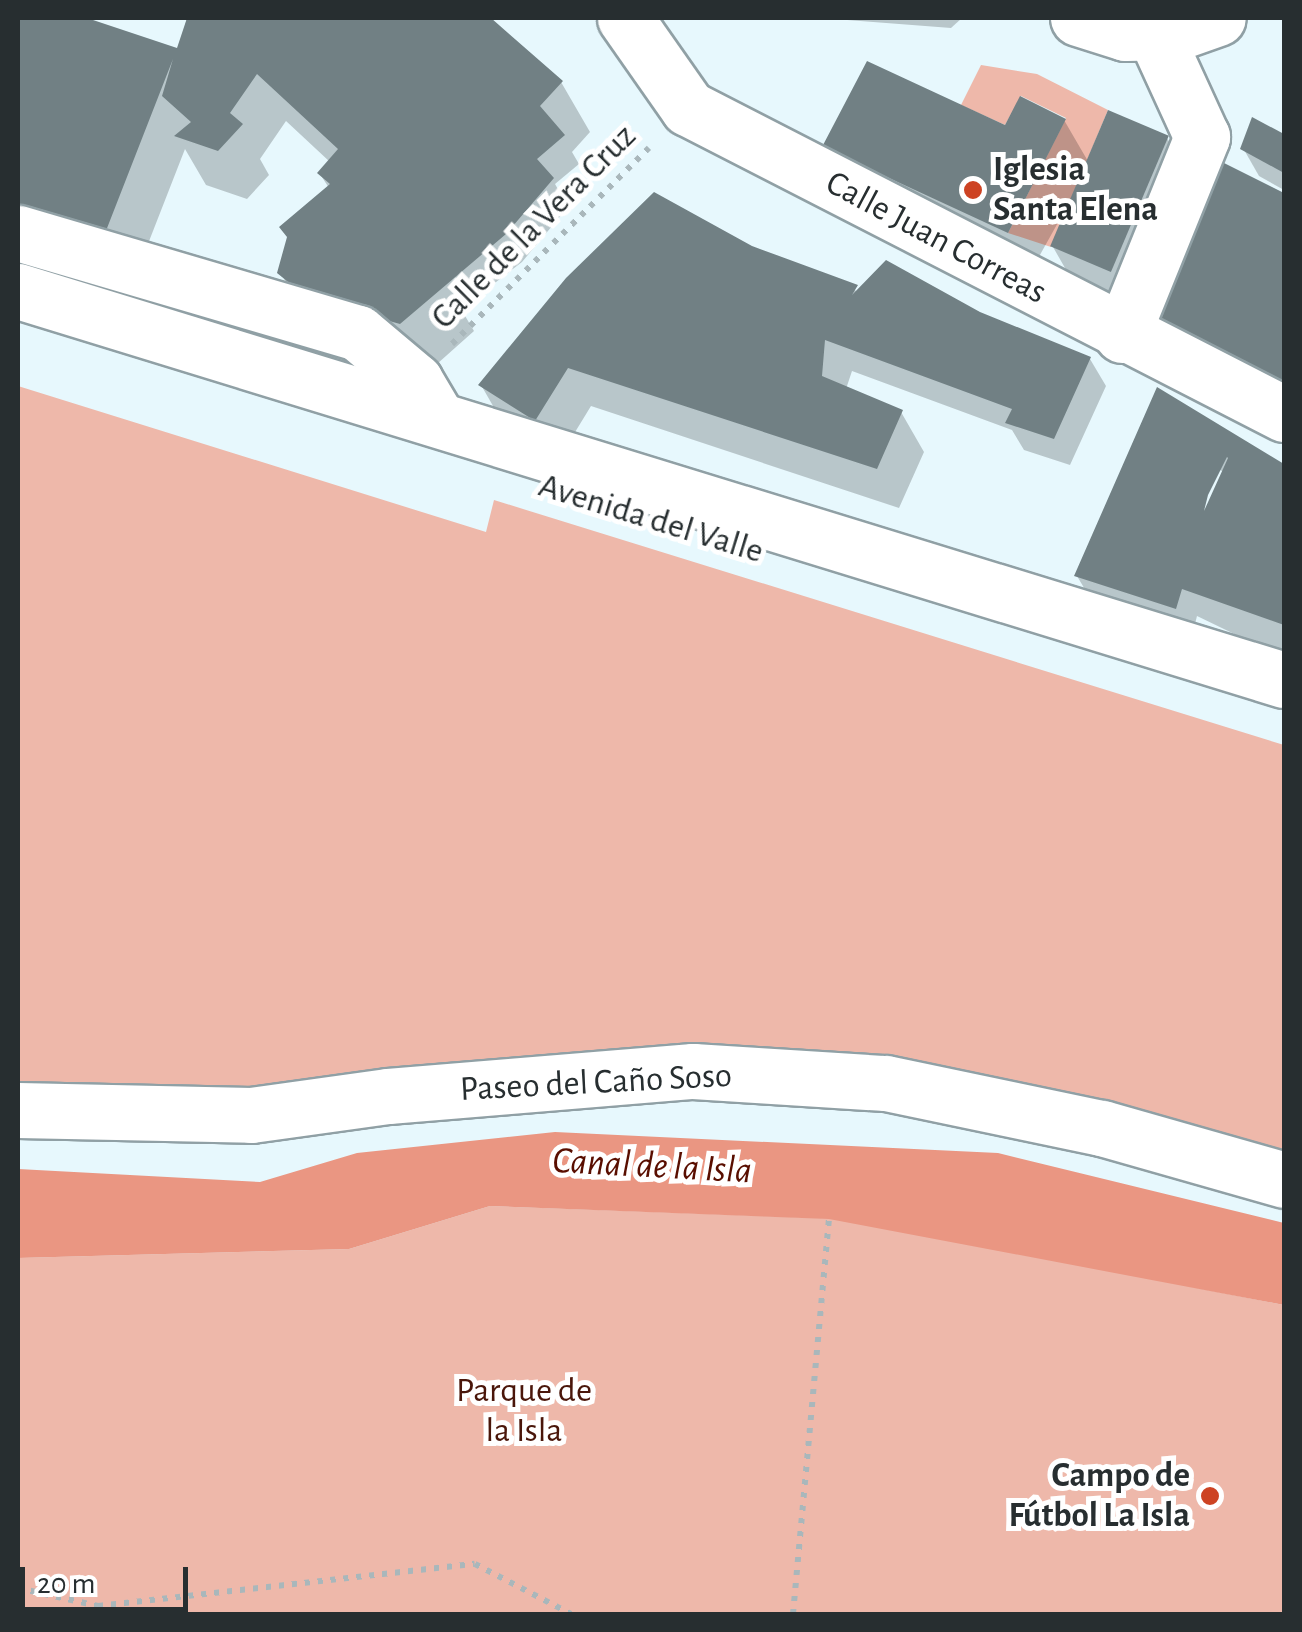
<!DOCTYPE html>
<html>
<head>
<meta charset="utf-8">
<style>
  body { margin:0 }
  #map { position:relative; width:1302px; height:1632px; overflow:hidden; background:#e7f8fd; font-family:"Alegreya Sans",sans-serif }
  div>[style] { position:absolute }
  .green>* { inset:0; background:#eeb8aa }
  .water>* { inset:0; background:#ea9682 }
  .shadow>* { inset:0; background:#0003 }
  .building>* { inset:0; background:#718084; transform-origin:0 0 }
  .path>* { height:6px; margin-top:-3px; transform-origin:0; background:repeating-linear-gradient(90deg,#a9b7bb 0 5px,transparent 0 13px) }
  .roads { filter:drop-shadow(2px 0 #90a0a5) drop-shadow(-2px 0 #90a0a5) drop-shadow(0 2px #90a0a5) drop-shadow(0 -2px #90a0a5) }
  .minor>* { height:55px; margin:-27.5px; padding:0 27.5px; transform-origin:27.5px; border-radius:27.5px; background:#fff }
  .major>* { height:55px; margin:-27.5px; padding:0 27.5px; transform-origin:27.5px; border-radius:27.5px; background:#fff }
  .dots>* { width:28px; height:28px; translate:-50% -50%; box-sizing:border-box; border:5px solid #fff; border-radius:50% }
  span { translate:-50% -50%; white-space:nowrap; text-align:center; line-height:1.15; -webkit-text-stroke:10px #fff; paint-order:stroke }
  .poi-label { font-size:35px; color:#272e30; font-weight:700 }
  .left { translate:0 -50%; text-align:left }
  .right { translate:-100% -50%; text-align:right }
  .street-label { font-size:35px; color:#272e30 }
  .park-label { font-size:35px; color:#4a160a }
  .water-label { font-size:38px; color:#590e00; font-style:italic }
  .frame { position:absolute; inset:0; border:20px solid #272e30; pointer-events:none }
  .scale { position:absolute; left:20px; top:1567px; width:168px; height:45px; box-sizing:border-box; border:5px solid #272e30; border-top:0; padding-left:12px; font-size:30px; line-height:35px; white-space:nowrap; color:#272e30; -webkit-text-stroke:8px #fff; paint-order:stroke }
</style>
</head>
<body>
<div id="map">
  <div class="green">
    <div style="clip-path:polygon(981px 65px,1037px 74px,1108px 110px,1051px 247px,1008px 233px,1066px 118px,1021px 96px,1005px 125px,961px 105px)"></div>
    <div style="clip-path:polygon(18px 386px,486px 532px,494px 500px,1284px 745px,1284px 1160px,987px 1086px,224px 1104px,18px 1095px)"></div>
    <div style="clip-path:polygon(490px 1206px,848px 1219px,1284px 1305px,1284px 1614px,18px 1614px,18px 1258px,349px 1249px)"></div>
  </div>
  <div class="water">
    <div style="clip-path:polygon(555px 1132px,998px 1153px,1284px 1223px,1284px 1305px,829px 1219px,490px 1206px,349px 1249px,18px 1258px,18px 1169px,260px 1182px,357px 1153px)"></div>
  </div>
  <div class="shadow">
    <div style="clip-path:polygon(18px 18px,80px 18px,179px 51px,187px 18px,487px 18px,561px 82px,590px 132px,572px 152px,579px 164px,555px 184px,568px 207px,522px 262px,461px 309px,474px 331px,428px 372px,309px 322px,280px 272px,329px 188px,320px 174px,330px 162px,286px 121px,260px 159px,269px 175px,247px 199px,206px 185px,185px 149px,130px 290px,18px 239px)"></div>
    <div style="clip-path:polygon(821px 18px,962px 18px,951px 28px)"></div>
    <div style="clip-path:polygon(1064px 120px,1089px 163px,1167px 138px,1183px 166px,1127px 299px,1069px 275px,1053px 247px,1079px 185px,1031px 271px,825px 147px)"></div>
    <div style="clip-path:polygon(1253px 121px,1284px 137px,1284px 190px,1259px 176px,1243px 148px)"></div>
    <div style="clip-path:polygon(1224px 165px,1284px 196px,1284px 419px,1171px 272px)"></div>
    <div style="clip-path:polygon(751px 248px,859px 292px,978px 314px,1090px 359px,1106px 386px,1070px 465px,1024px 450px,1012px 430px,852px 371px,846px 389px,901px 412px,924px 452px,899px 508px,591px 406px,558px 460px,504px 425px,481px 385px)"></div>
    <div style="clip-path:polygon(evenodd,1158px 390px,1284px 466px,1284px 658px,1197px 616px,1192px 636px,1093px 603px,1077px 576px,1158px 390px,1218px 469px,1224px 472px,1202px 517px,1205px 494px,1218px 469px)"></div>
  </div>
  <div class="building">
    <div style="clip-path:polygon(18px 18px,87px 18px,177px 48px,187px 18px,491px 18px,563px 81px,540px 106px,565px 135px,537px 159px,554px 178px,506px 234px,400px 324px,308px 298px,277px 273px,287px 237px,279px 227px,330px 184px,317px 173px,338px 149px,257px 74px,230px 113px,243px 124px,218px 151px,174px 136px,191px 122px,162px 96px,173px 59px,102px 241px,18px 219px)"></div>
    <div style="clip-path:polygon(867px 61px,1005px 125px,1020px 96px,1066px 119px,1008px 233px,822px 147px)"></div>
    <div style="left:1108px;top:110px;width:66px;height:148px;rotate:23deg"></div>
    <div style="clip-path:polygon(1252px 117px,1284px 134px,1284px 173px,1240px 149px)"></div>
    <div style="clip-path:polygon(1224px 163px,1284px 193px,1284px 402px,1152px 336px,1178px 277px,1168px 272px,1212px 165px)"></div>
    <div style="clip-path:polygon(654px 192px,752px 246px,858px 285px,852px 295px,886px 260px,980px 312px,1091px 357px,1054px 439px,1005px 423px,1012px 409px,825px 340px,822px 376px,903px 410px,877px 469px,568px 368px,535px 421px,478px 385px,566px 278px)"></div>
    <div style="clip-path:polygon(evenodd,1157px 387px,1284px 464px,1284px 625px,1182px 589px,1176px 609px,1074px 576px,1157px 387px,1227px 457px,1228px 458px,1204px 511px,1208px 495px,1227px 457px)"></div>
  </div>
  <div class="path">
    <div style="left:452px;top:344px;width:278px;rotate:-44.9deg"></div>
    <div style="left:18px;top:1588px;width:82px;rotate:12.7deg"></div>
    <div style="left:98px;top:1606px;width:379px;rotate:-6.4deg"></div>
    <div style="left:475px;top:1564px;width:108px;rotate:27.5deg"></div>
    <div style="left:793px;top:1614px;width:397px;rotate:-84.8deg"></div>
  </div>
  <div class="roads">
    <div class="minor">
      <div style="left:625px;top:18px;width:110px;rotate:55deg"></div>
      <div style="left:688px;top:108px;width:670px;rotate:27.18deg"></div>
      <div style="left:1078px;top:18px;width:49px;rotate:17.7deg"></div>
      <div style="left:1125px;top:33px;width:53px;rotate:-1.1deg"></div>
      <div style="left:1178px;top:32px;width:42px;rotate:-19.3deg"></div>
      <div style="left:18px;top:233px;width:354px;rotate:16.4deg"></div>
      <div style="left:358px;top:333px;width:75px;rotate:40.1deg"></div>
      <div style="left:415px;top:381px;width:43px;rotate:59.3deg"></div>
      <div style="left:1122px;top:335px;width:214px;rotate:-68deg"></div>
      <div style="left:1202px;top:137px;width:115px;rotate:-114.6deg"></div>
      <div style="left:18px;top:1110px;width:233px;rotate:1.2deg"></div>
      <div style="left:251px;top:1115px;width:138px;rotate:-7.9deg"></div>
      <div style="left:388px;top:1096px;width:306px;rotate:-4.7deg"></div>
      <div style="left:693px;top:1071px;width:193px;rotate:3.6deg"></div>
      <div style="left:886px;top:1083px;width:221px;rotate:11.8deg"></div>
      <div style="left:1102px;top:1128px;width:189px;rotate:15.9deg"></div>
    </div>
    <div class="major">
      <div style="left:18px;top:291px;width:1324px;rotate:17.08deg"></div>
    </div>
  </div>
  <div class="dots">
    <div style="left:973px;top:190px;background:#cd4323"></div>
    <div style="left:1210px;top:1496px;background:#cd4323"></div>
  </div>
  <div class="poi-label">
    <span class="left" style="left:993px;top:190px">Iglesia<br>Santa Elena</span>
    <span class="right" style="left:1190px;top:1496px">Campo de<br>Fútbol La Isla</span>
  </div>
  <div class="street-label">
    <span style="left:534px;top:227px;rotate:-45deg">Calle de la Vera Cruz</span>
    <span style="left:936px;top:238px;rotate:28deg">Calle Juan Correas</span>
    <span style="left:651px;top:519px;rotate:17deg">Avenida del Valle</span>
    <span style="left:596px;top:1083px;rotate:-3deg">Paseo del Caño Soso</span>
  </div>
  <div class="park-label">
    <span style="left:524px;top:1411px">Parque de<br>la Isla</span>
  </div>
  <div class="water-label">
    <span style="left:652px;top:1167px;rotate:3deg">Canal de la Isla</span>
  </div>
  <div class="frame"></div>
  <div class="scale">20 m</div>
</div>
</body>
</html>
